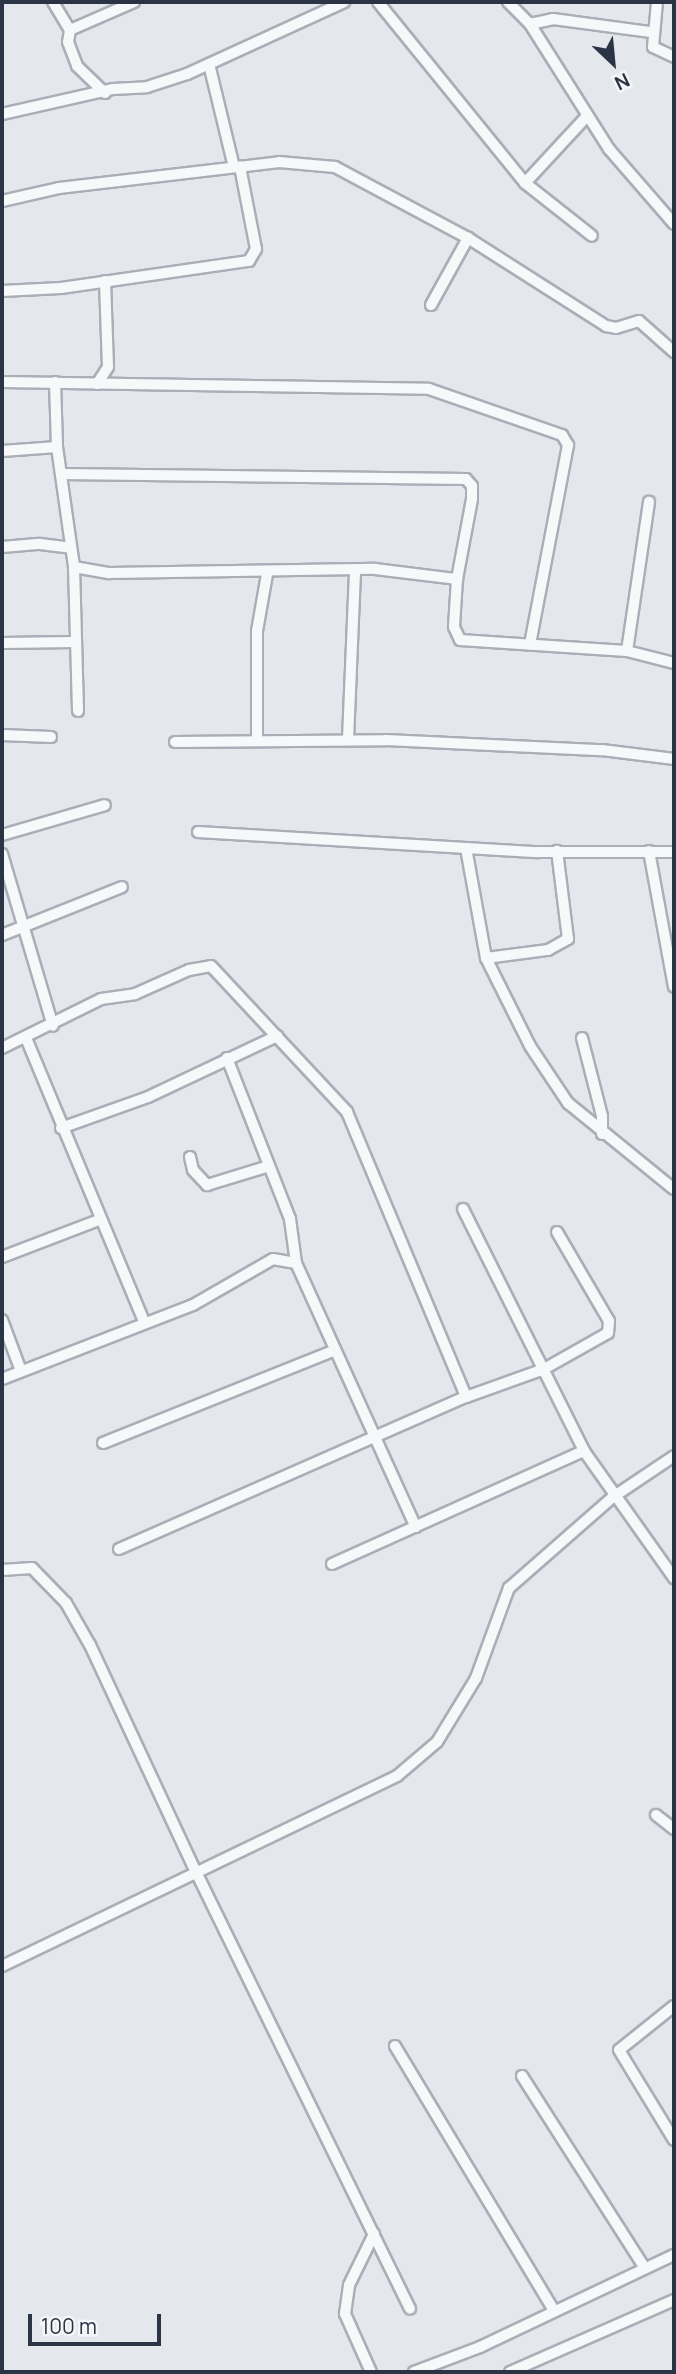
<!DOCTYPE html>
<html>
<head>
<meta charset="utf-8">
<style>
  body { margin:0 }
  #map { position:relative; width:676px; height:2374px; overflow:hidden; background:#e4e7ec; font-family:Manrope,sans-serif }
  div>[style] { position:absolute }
  .roads { filter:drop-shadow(2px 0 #a9aeb7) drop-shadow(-2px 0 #a9aeb7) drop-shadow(0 2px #a9aeb7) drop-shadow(0 -2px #a9aeb7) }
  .minor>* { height:10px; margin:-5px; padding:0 5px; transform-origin:5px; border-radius:5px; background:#f7f8fa }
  span { translate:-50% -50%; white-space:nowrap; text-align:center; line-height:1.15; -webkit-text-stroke:5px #f4f6f9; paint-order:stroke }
  .frame { position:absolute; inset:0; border:4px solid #2b3445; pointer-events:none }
  .north { position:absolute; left:578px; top:28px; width:70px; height:70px; -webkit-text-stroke:5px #f4f6f9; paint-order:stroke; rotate:154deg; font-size:19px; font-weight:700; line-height:28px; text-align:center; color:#2b3445 }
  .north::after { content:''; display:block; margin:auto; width:24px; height:32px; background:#2b3445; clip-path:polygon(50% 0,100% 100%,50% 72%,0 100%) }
  .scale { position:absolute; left:28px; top:2314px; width:133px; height:32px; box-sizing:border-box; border:4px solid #2b3445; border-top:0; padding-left:9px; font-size:21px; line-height:24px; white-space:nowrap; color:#2b3445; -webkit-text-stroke:5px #f4f6f9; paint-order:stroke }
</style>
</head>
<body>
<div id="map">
  <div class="roads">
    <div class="minor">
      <div style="left:53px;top:2px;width:33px;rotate:59deg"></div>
      <div style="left:70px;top:30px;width:12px;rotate:99deg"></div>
      <div style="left:68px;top:42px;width:26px;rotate:69deg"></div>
      <div style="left:77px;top:66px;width:39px;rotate:44deg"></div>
      <div style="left:378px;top:2px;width:233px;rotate:50.9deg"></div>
      <div style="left:525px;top:183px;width:85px;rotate:38.3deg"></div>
      <div style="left:508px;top:2px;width:31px;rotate:45deg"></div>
      <div style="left:530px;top:24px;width:148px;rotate:57.7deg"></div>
      <div style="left:609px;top:149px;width:99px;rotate:49.1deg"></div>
      <div style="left:657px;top:2px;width:45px;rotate:95.1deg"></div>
      <div style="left:653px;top:47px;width:23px;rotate:25deg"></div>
      <div style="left:530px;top:24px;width:24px;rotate:-12deg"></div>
      <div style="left:553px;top:19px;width:99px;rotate:7.6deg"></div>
      <div style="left:70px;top:30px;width:70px;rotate:-23.6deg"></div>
      <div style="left:209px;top:64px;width:106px;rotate:76.4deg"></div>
      <div style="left:2px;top:114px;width:114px;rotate:-12.7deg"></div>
      <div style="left:113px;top:89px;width:34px;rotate:-3deg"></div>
      <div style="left:147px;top:87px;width:42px;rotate:-18deg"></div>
      <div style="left:187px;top:74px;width:173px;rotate:-24.6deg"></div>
      <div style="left:525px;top:183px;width:91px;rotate:-47.2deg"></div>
      <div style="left:2px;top:201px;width:58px;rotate:-12.8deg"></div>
      <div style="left:59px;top:188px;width:222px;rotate:-6.7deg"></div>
      <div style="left:279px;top:162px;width:56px;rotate:5.1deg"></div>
      <div style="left:335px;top:167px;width:151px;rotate:28.1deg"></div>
      <div style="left:468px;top:238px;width:164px;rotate:32.5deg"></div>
      <div style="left:606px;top:326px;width:10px;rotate:11deg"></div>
      <div style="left:616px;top:328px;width:24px;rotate:-17deg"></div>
      <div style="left:639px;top:321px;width:47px;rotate:41.5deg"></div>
      <div style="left:2px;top:291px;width:59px;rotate:-2.9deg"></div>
      <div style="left:61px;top:288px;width:190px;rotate:-8.2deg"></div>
      <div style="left:249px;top:261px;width:14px;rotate:-60deg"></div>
      <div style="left:256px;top:249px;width:84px;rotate:-101deg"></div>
      <div style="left:431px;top:305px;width:77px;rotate:-61.1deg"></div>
      <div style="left:2px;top:382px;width:427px;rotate:0.9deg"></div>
      <div style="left:429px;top:389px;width:141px;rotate:19.1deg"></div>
      <div style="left:562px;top:435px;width:12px;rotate:59deg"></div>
      <div style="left:568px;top:445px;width:203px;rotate:100.8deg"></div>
      <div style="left:55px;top:382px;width:65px;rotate:88.2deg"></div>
      <div style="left:57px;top:447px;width:121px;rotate:81.9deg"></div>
      <div style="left:74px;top:567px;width:144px;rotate:88.4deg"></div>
      <div style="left:97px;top:384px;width:20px;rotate:-57deg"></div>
      <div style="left:108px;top:367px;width:86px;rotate:-92deg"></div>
      <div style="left:2px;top:451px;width:55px;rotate:-4.2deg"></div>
      <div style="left:63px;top:474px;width:403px;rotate:0.7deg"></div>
      <div style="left:466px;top:479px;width:9px;rotate:49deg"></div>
      <div style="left:472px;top:486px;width:13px;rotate:90deg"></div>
      <div style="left:472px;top:499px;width:81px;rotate:100.6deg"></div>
      <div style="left:457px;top:579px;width:48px;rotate:93.6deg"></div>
      <div style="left:454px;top:627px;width:14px;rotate:65deg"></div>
      <div style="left:460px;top:640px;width:167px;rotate:3.8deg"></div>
      <div style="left:627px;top:651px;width:49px;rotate:14.3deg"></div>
      <div style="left:2px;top:547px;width:38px;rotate:-5deg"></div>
      <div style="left:40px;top:544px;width:31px;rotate:7deg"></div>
      <div style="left:74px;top:567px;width:36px;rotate:10deg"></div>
      <div style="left:109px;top:573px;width:266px;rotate:-0.9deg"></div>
      <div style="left:375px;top:569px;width:83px;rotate:7deg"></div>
      <div style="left:2px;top:643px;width:72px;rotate:-0.8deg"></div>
      <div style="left:627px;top:651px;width:151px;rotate:-81.6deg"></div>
      <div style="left:2px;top:735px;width:49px;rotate:2.3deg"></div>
      <div style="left:257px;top:738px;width:107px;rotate:-90deg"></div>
      <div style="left:257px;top:631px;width:58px;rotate:-80deg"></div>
      <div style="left:348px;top:739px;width:168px;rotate:-87.6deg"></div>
      <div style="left:175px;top:742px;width:211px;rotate:-0.5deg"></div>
      <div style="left:386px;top:740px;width:216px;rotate:2.7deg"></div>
      <div style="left:602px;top:750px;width:73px;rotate:7.1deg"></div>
      <div style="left:198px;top:832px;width:340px;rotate:3.4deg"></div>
      <div style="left:537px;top:852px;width:137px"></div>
      <div style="left:2px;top:835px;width:107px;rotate:-16.2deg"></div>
      <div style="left:466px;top:848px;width:112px;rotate:79.7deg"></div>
      <div style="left:486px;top:958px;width:98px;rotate:63.4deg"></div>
      <div style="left:530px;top:1046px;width:69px;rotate:56.3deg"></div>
      <div style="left:568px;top:1103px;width:136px;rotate:39.1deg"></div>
      <div style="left:649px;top:851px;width:138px;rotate:79.6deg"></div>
      <div style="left:2px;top:854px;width:179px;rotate:73.5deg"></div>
      <div style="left:2px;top:935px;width:129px;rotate:-21.8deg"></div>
      <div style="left:486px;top:958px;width:63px;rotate:-7.4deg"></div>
      <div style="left:548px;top:950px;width:23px;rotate:-29deg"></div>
      <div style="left:568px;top:939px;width:89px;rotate:-97.1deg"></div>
      <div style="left:26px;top:1038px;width:307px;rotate:67.4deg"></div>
      <div style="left:582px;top:1038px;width:81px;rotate:75.6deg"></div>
      <div style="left:602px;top:1116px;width:18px;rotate:90deg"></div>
      <div style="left:2px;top:1048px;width:110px;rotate:-26.3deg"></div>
      <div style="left:101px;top:999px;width:34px;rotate:-8deg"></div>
      <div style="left:135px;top:994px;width:59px;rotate:-24deg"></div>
      <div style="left:189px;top:970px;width:22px;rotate:-10deg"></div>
      <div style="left:211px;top:966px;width:200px;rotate:47deg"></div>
      <div style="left:347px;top:1112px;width:309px;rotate:67.3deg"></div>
      <div style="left:227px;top:1058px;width:173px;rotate:68.6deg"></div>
      <div style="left:290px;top:1219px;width:44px;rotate:82.2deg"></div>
      <div style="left:296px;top:1263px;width:290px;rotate:65.6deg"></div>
      <div style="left:61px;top:1128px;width:92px;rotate:-19.6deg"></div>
      <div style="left:148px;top:1097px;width:143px;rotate:-25.3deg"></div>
      <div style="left:190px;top:1157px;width:13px;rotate:77deg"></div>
      <div style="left:193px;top:1170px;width:21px;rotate:47deg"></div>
      <div style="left:207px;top:1185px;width:62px;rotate:-17deg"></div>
      <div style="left:463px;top:1209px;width:271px;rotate:63.4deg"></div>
      <div style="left:2px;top:1257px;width:104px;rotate:-20.9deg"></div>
      <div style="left:2px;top:1320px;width:54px;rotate:69.6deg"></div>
      <div style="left:2px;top:1379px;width:205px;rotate:-21.2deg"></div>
      <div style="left:193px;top:1305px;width:92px;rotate:-29.9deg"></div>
      <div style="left:273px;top:1259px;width:23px;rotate:10deg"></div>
      <div style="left:103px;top:1443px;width:250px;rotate:-21.8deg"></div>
      <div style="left:119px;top:1549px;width:379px;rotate:-23.7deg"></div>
      <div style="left:466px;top:1397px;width:83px;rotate:-19.7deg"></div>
      <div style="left:544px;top:1369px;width:73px;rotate:-29.4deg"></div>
      <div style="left:608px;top:1333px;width:12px;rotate:-85deg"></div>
      <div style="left:609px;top:1321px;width:103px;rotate:-120.3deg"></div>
      <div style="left:332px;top:1564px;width:276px;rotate:-24.2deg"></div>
      <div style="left:584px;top:1451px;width:156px;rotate:54.7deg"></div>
      <div style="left:2px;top:1570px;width:30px;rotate:-4deg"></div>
      <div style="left:32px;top:1568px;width:49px;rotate:45.8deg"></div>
      <div style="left:66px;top:1603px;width:48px;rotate:60.3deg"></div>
      <div style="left:90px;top:1645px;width:253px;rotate:65deg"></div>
      <div style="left:197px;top:1874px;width:484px;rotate:63.9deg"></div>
      <div style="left:656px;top:1815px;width:23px;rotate:38deg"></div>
      <div style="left:2px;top:1966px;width:438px;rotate:-25.7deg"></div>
      <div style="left:397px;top:1776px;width:52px;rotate:-40.4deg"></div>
      <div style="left:437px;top:1742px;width:75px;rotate:-58.6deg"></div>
      <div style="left:476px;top:1678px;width:96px;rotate:-69.9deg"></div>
      <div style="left:509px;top:1588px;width:138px;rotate:-41.2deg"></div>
      <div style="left:613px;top:1497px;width:73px;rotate:-33.9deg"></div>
      <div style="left:674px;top:2006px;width:70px;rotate:141.3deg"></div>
      <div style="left:619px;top:2050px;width:105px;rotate:58.6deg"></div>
      <div style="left:395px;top:2046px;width:309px;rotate:59deg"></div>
      <div style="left:522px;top:2076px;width:228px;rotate:57.4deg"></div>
      <div style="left:371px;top:2372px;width:64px;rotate:-114.1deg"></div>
      <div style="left:345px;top:2314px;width:29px;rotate:-82deg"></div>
      <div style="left:349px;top:2285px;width:57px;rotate:-63.9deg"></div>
      <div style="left:414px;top:2372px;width:71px;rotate:-20.7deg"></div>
      <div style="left:480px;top:2347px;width:215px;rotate:-25.4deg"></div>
      <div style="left:510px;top:2372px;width:179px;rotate:-23.7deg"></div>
    </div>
  </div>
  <div class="frame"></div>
  <div class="north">N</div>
  <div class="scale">100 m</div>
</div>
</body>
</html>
